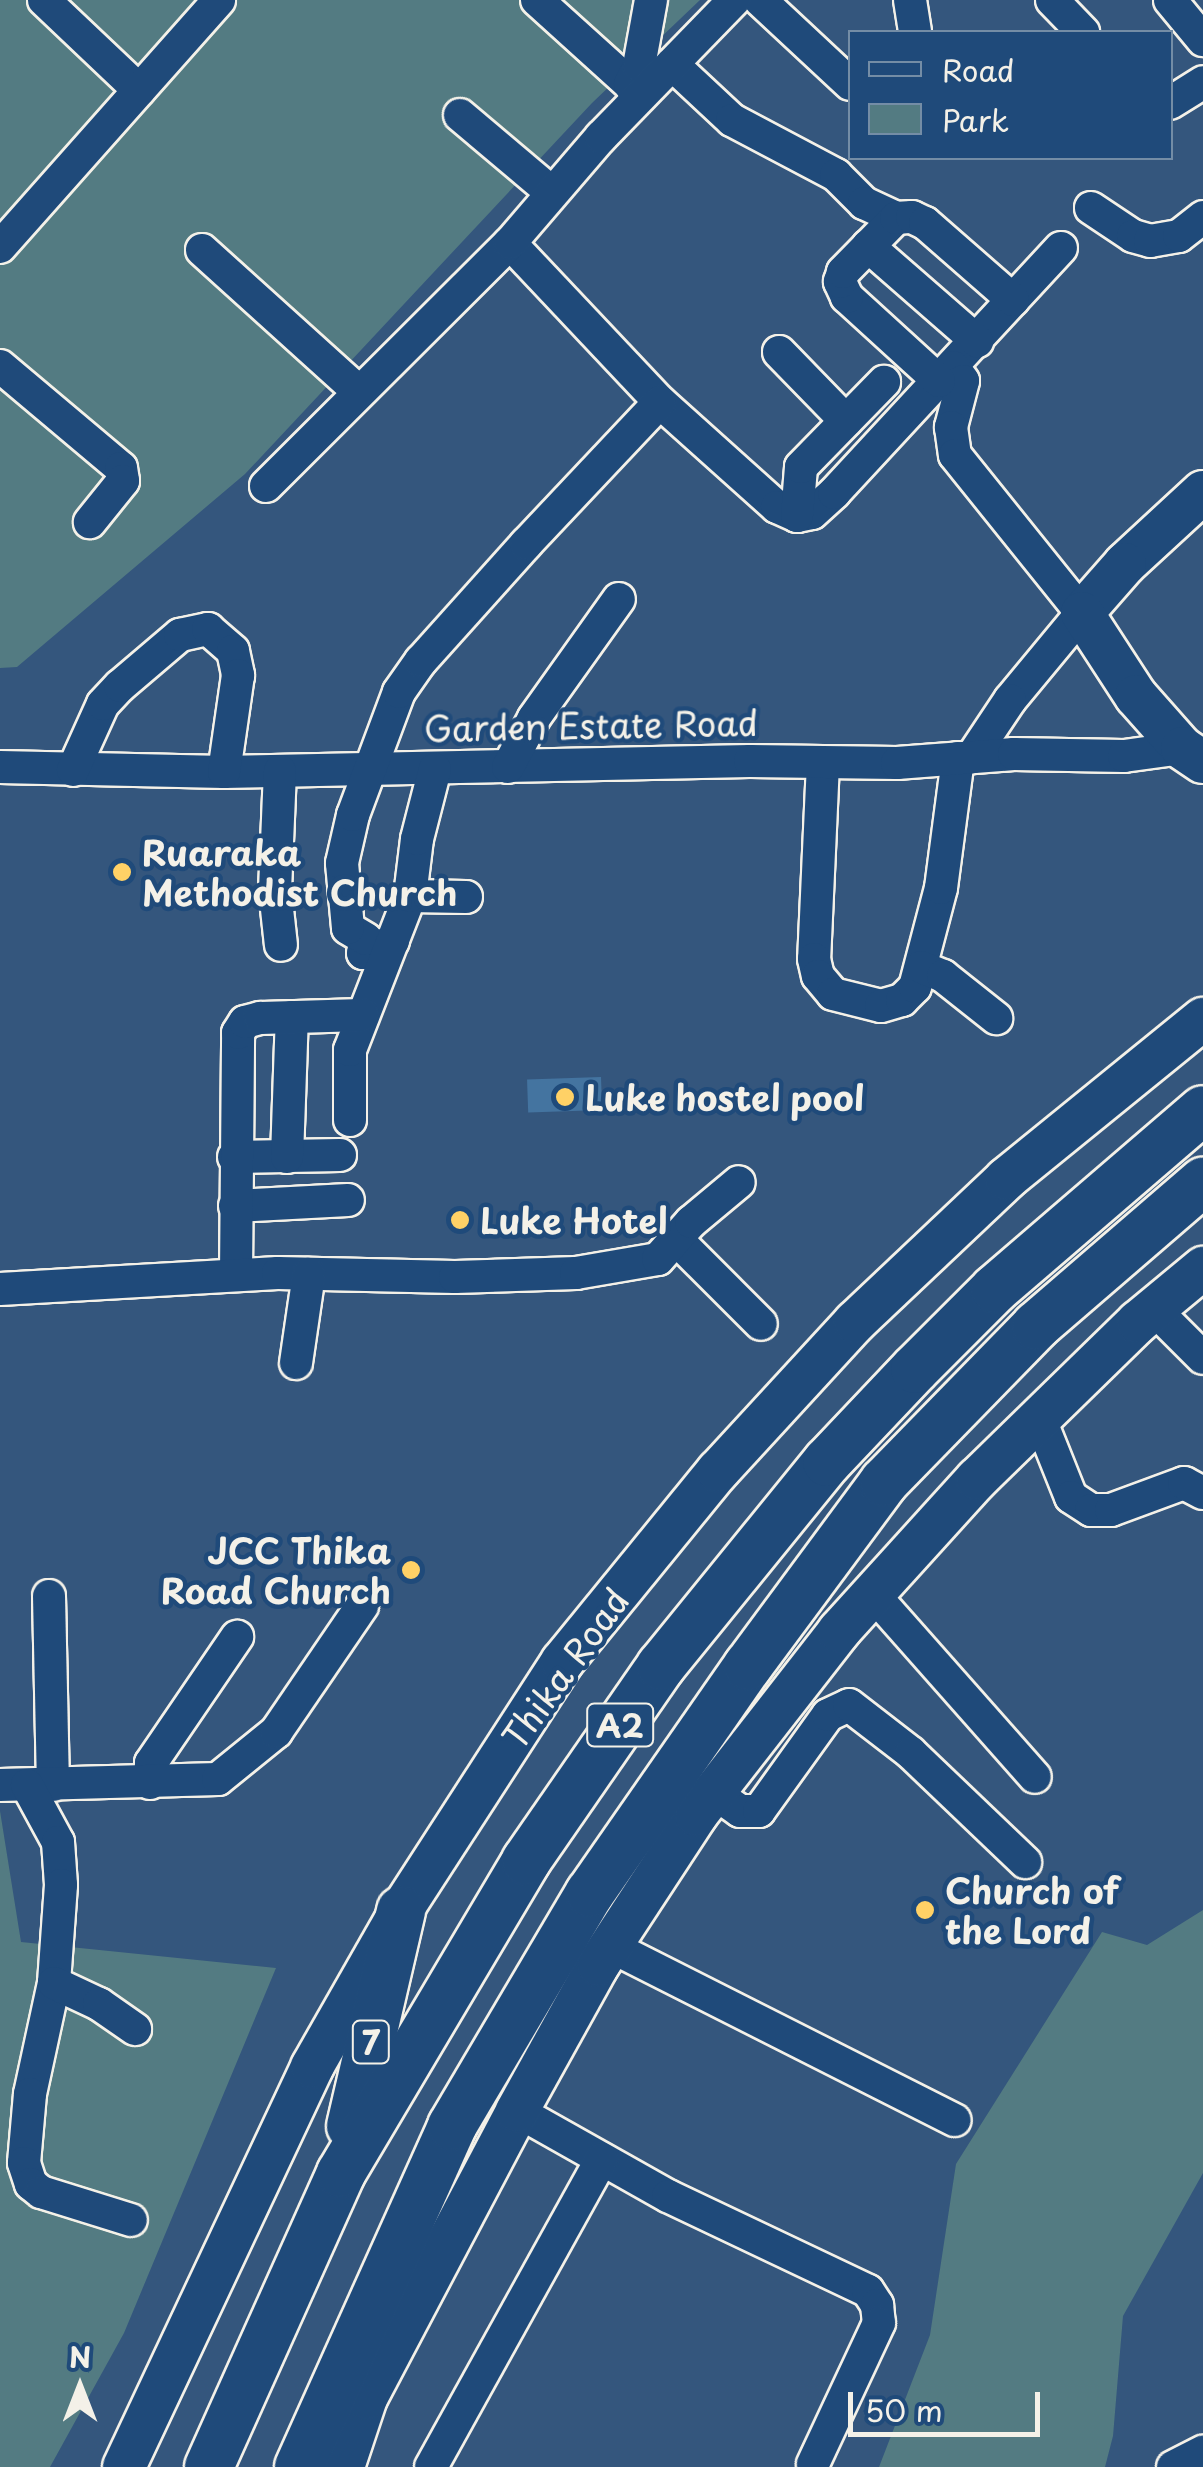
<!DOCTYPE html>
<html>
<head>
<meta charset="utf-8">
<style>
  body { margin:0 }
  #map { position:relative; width:1203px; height:2467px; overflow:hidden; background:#34567d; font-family:"Playpen Sans",sans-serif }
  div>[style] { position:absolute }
  .green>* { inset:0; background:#537b82 }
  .water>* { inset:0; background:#4474a0; transform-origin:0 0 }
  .roads { filter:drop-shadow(2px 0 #f4f1e8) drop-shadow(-2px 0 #f4f1e8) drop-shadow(0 2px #f4f1e8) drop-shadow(0 -2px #f4f1e8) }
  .minor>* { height:32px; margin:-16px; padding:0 16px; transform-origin:16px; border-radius:16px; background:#1f4a7a }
  .major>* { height:42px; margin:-21px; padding:0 21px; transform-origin:21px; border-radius:21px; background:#1f4a7a }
  .highway>* { height:48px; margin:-24px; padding:0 24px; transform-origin:24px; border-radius:24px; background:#1f4a7a }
  .dots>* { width:28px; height:28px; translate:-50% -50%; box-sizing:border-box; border:5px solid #1f4a7a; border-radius:50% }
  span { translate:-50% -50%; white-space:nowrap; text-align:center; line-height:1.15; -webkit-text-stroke:9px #1f4a7a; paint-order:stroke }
  .shield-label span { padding:2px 8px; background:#1f4a7a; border:2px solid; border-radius:8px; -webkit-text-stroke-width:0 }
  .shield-label { font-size:32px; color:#f4f1e8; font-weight:700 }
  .street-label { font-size:35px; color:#f4f1e8 }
  .poi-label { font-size:35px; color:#f4f1e8; font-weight:700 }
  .left { translate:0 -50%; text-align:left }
  .right { translate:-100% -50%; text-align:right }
  .legend { position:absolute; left:848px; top:30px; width:325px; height:130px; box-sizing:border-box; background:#1f4a7a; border:2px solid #748da6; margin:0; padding:12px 18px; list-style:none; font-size:30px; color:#f4f1e8 }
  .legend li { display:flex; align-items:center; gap:20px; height:50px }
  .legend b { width:50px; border:2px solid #748da6 }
  .north { position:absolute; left:30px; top:2337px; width:100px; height:100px; -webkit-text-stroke:8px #1f4a7a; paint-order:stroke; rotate:0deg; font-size:28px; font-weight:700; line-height:40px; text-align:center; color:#f4f1e8 }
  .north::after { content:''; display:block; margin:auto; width:35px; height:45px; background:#f4f1e8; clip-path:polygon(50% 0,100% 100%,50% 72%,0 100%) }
  .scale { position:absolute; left:848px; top:2392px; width:192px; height:45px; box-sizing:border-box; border:5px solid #f4f1e8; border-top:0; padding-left:12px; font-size:30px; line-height:35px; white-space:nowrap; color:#f4f1e8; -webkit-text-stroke:8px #1f4a7a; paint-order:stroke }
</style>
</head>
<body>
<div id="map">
  <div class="green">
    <div style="clip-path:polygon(0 0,700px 0,592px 103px,245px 474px,17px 667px,0 668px)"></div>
    <div style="clip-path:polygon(0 1811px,21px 1942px,276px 1968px,124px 2333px,50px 2467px,0 2467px)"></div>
    <div style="clip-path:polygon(1203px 1910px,1203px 2173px,1123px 2316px,1113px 2436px,1105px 2467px,879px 2467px,930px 2335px,956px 2164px,1102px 1932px,1147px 1945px)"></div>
  </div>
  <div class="water">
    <div style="left:601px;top:1077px;width:33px;height:74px;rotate:88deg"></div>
  </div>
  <div class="roads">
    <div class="minor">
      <div style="left:44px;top:0;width:131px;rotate:43.5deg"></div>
      <div style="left:537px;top:0;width:125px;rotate:42.1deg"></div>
      <div style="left:630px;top:84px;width:16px;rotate:60deg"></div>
      <div style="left:760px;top:0;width:123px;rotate:43deg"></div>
      <div style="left:910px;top:0;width:32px;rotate:81deg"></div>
      <div style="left:1052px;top:0;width:45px;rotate:45.9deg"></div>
      <div style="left:1170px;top:0;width:52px;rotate:50.5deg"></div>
      <div style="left:672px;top:64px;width:82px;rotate:43deg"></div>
      <div style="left:732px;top:120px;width:118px;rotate:27.9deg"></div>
      <div style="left:836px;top:175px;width:40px;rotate:45deg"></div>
      <div style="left:864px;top:203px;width:35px;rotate:25deg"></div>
      <div style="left:630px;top:84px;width:20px;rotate:-63deg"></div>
      <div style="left:639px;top:66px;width:67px;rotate:-79.7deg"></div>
      <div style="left:1170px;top:103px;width:39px;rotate:-32deg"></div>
      <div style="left:460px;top:115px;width:119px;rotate:40.2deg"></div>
      <div style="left:1091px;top:208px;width:50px;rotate:33.7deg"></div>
      <div style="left:1133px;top:236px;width:18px;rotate:16deg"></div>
      <div style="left:1150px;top:241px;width:29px;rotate:-10deg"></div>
      <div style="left:1179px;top:236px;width:31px;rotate:-38deg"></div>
      <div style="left:510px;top:243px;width:219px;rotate:46.7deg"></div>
      <div style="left:660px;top:402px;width:157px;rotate:41.9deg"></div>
      <div style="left:777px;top:507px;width:22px;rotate:24deg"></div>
      <div style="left:797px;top:516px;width:15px;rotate:-11deg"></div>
      <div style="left:812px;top:513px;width:30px;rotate:-42deg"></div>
      <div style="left:834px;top:493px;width:334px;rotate:-47.2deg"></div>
      <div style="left:868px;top:246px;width:145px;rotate:41.1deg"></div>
      <div style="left:0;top:247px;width:330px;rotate:-48.4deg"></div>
      <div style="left:202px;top:250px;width:212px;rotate:42.1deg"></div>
      <div style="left:779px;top:352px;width:96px;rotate:45.8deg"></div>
      <div style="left:0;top:366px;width:158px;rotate:40.1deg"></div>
      <div style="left:121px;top:468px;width:13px;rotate:81deg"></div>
      <div style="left:123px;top:481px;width:53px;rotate:128.8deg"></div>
      <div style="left:953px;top:367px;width:17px;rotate:54deg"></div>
      <div style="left:963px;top:381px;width:48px;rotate:104.6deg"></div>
      <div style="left:951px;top:427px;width:28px;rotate:82deg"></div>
      <div style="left:955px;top:455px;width:203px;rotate:51.2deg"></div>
      <div style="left:1082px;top:613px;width:113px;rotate:129.6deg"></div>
      <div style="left:1010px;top:700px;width:69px;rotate:123.7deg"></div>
      <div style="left:939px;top:381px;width:125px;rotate:-137.6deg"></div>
      <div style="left:847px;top:297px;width:17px;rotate:-115deg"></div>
      <div style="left:840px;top:282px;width:10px;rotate:-73deg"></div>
      <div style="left:843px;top:272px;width:76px;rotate:-45.5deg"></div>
      <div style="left:896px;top:218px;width:16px;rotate:-4deg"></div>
      <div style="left:912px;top:217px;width:14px;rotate:25deg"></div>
      <div style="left:925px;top:223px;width:117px;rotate:41.2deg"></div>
      <div style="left:266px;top:486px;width:344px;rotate:-44.9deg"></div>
      <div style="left:510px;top:243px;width:140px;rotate:-49.4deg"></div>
      <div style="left:601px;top:137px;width:191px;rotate:-45.8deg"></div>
      <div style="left:797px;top:516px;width:49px;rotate:-85.3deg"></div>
      <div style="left:801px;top:467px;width:119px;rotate:-45.7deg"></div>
      <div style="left:823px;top:763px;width:196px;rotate:92.6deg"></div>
      <div style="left:814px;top:959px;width:17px;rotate:77deg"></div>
      <div style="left:818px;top:976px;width:23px;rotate:50deg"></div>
      <div style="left:833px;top:994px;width:49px;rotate:14deg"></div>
      <div style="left:881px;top:1006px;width:22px;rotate:-16deg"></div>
      <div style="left:902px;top:1000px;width:18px;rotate:-45deg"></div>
      <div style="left:915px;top:987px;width:102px;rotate:-75.3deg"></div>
      <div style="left:941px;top:888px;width:131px;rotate:-82.5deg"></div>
      <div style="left:0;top:767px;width:224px;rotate:1.3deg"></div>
      <div style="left:224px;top:772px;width:526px;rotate:-1.2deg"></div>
      <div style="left:750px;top:761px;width:147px;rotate:0.8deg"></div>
      <div style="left:897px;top:763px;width:117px;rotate:-4.4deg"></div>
      <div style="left:1014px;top:754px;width:110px;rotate:1deg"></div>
      <div style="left:1124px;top:756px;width:59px;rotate:-7.9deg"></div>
      <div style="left:508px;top:767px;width:55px;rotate:-62deg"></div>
      <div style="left:534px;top:718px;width:146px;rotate:-54.5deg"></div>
      <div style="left:73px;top:770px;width:72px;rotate:-65.6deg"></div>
      <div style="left:103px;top:704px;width:25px;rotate:-47deg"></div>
      <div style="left:120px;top:686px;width:79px;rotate:-40.4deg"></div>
      <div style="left:180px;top:635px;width:29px;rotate:-12deg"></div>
      <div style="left:208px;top:629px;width:33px;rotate:41deg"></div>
      <div style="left:233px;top:651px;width:25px;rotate:78deg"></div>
      <div style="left:238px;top:675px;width:98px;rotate:98.2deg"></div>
      <div style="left:280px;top:771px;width:120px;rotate:92.4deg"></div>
      <div style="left:275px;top:891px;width:54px;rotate:83.7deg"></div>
      <div style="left:410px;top:896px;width:56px;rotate:1deg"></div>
      <div style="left:393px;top:941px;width:32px;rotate:158deg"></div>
      <div style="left:363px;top:953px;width:14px;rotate:-78deg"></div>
      <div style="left:366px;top:939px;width:21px;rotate:-149deg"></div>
      <div style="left:348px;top:928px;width:65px;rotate:-95.3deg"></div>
      <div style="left:342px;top:863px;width:49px;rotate:-77.1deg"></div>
      <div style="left:353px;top:815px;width:131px;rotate:-69.5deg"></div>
      <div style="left:399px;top:692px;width:38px;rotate:-55deg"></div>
      <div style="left:421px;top:661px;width:157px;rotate:-48.1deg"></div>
      <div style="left:526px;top:544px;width:195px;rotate:-46.7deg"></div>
      <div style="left:921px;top:967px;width:24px;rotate:22deg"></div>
      <div style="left:943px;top:976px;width:68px;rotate:38.4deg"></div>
      <div style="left:350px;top:1120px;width:70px;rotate:-90deg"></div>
      <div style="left:350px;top:1050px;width:165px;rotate:-68.7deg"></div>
      <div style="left:410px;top:896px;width:57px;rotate:-83deg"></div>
      <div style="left:417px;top:839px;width:72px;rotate:-75.6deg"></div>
      <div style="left:234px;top:1157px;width:106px;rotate:-1.1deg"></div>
      <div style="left:287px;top:1157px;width:140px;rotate:-88deg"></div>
      <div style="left:235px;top:1206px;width:113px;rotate:-3deg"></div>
      <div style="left:678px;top:1241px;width:117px;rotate:45deg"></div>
      <div style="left:236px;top:1275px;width:242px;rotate:-89.5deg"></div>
      <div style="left:238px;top:1033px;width:13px;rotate:-58deg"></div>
      <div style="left:245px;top:1022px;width:16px;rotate:-15deg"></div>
      <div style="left:260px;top:1018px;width:103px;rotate:-1.7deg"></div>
      <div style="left:0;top:1289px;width:278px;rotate:-3.3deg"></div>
      <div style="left:278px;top:1273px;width:177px;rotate:1.3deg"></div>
      <div style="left:455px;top:1277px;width:121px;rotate:-1.9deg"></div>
      <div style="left:576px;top:1273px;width:83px;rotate:-9.7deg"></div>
      <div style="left:658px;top:1259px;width:50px;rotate:-48.3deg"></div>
      <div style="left:691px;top:1222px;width:62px;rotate:-39.8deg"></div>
      <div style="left:1154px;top:1309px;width:69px;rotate:45deg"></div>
      <div style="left:296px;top:1363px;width:90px;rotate:-81.7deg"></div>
      <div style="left:1039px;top:1417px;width:86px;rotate:68.2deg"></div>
      <div style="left:1071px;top:1497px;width:24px;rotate:33deg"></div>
      <div style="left:1091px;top:1510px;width:20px"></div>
      <div style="left:1111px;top:1510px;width:78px;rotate:-20.3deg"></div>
      <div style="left:1184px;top:1483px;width:21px;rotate:28deg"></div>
      <div style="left:873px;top:1594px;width:244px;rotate:48.5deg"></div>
      <div style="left:49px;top:1596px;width:189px;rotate:88.8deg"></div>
      <div style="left:150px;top:1783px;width:20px;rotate:-87deg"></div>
      <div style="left:151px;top:1763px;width:153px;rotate:-55.7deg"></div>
      <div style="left:0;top:1785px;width:218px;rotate:-1.6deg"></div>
      <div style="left:218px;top:1779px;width:75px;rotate:-39deg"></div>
      <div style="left:276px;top:1732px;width:153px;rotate:-55.7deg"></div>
      <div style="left:27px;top:1785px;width:65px;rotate:61.5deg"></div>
      <div style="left:58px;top:1842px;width:43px;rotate:86deg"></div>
      <div style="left:61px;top:1885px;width:98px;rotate:94.1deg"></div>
      <div style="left:54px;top:1983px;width:114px;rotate:102.2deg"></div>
      <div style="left:30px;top:2094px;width:69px;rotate:95deg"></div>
      <div style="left:24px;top:2163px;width:22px;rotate:72deg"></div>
      <div style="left:31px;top:2184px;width:13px;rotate:39deg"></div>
      <div style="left:41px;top:2192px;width:94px;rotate:17.3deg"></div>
      <div style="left:713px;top:1792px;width:33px;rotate:35deg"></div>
      <div style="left:740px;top:1811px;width:19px"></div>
      <div style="left:759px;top:1811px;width:118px;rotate:-54.3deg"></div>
      <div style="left:828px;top:1715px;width:23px;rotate:-25deg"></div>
      <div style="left:849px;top:1705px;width:78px;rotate:37.7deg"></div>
      <div style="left:911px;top:1753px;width:158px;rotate:43.7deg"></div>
      <div style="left:610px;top:1946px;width:386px;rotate:26.8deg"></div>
      <div style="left:54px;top:1983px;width:50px;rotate:25deg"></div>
      <div style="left:99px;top:2004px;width:44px;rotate:34.8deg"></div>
      <div style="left:517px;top:2111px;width:173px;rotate:29.4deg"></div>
      <div style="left:668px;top:2196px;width:221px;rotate:25.4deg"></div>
      <div style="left:868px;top:2291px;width:17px;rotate:57deg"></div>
      <div style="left:877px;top:2305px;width:18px;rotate:84deg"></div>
      <div style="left:879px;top:2323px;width:156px;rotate:115.1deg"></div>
      <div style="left:431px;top:2467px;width:352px;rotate:-61deg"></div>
      <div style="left:1173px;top:2467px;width:34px;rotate:-27deg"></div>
    </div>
    <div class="major">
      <div style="left:1203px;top:492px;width:106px;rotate:137.3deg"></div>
      <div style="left:1125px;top:564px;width:65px;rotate:131.3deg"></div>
      <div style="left:1082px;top:613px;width:99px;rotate:57deg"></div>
      <div style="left:1136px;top:696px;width:69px;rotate:48.5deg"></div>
      <div style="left:1182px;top:748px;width:25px;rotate:34deg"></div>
      <div style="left:124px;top:2467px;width:442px;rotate:-64.8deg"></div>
      <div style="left:312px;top:2067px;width:180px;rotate:-60.3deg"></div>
      <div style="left:401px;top:1911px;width:297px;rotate:-57.1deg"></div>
      <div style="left:562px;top:1662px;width:247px;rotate:-50.8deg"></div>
      <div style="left:718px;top:1471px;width:202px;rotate:-47.4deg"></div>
      <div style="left:855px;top:1322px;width:208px;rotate:-43.4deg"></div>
      <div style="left:1006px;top:1179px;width:254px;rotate:-39.1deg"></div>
      <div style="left:343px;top:2467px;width:73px;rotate:-71.6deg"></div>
      <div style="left:366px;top:2398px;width:324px;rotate:-62.2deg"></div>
      <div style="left:517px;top:2111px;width:167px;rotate:-61deg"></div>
      <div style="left:598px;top:1965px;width:179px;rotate:-56.8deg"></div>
      <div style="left:696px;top:1815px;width:233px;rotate:-52.1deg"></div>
      <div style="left:839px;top:1631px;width:205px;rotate:-47.8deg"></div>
      <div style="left:977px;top:1479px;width:225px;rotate:-44.3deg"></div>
      <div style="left:1138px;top:1322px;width:85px;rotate:-39.7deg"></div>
    </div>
    <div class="highway">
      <div style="left:351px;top:2126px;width:221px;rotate:-76.9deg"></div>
      <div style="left:209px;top:2467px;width:322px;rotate:-65.8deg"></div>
      <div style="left:341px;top:2173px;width:363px;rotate:-59.3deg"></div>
      <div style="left:526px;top:1861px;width:237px;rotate:-55.3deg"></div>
      <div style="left:661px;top:1666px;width:263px;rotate:-50.9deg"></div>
      <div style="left:827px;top:1462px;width:128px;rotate:-46.6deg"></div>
      <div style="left:915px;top:1369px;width:113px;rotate:-45deg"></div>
      <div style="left:995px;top:1289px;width:274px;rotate:-40.7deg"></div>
      <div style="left:299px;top:2467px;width:374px;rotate:-65.8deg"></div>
      <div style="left:452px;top:2126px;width:271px;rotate:-59.4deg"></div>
      <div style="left:590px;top:1893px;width:277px;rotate:-55.2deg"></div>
      <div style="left:748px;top:1666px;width:229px;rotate:-53.5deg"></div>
      <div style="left:884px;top:1482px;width:218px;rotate:-45.7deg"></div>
      <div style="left:1036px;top:1326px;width:221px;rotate:-40.8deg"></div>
    </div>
  </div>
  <div class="dots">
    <div style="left:122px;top:872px;background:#ffd166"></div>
    <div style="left:565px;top:1097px;background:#ffd166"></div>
    <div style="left:460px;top:1220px;background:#ffd166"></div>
    <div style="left:411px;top:1570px;background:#ffd166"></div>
    <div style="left:925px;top:1910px;background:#ffd166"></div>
  </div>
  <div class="shield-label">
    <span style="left:620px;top:1725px">A2</span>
    <span style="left:371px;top:2042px">7</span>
  </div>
  <div class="street-label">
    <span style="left:591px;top:725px;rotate:-1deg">Garden Estate Road</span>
    <span style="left:565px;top:1668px;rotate:-54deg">Thika Road</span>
  </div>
  <div class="poi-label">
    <span class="left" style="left:142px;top:872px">Ruaraka<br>Methodist Church</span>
    <span class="left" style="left:585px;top:1097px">Luke hostel pool</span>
    <span class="left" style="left:480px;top:1220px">Luke Hotel</span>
    <span class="right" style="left:391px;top:1570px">JCC Thika<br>Road Church</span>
    <span class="left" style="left:945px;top:1910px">Church of<br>the Lord</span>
  </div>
  <ul class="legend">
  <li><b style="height:12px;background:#1f4a7a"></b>Road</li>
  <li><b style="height:28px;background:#537b82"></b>Park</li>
  </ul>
  <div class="north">N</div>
  <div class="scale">50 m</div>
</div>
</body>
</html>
